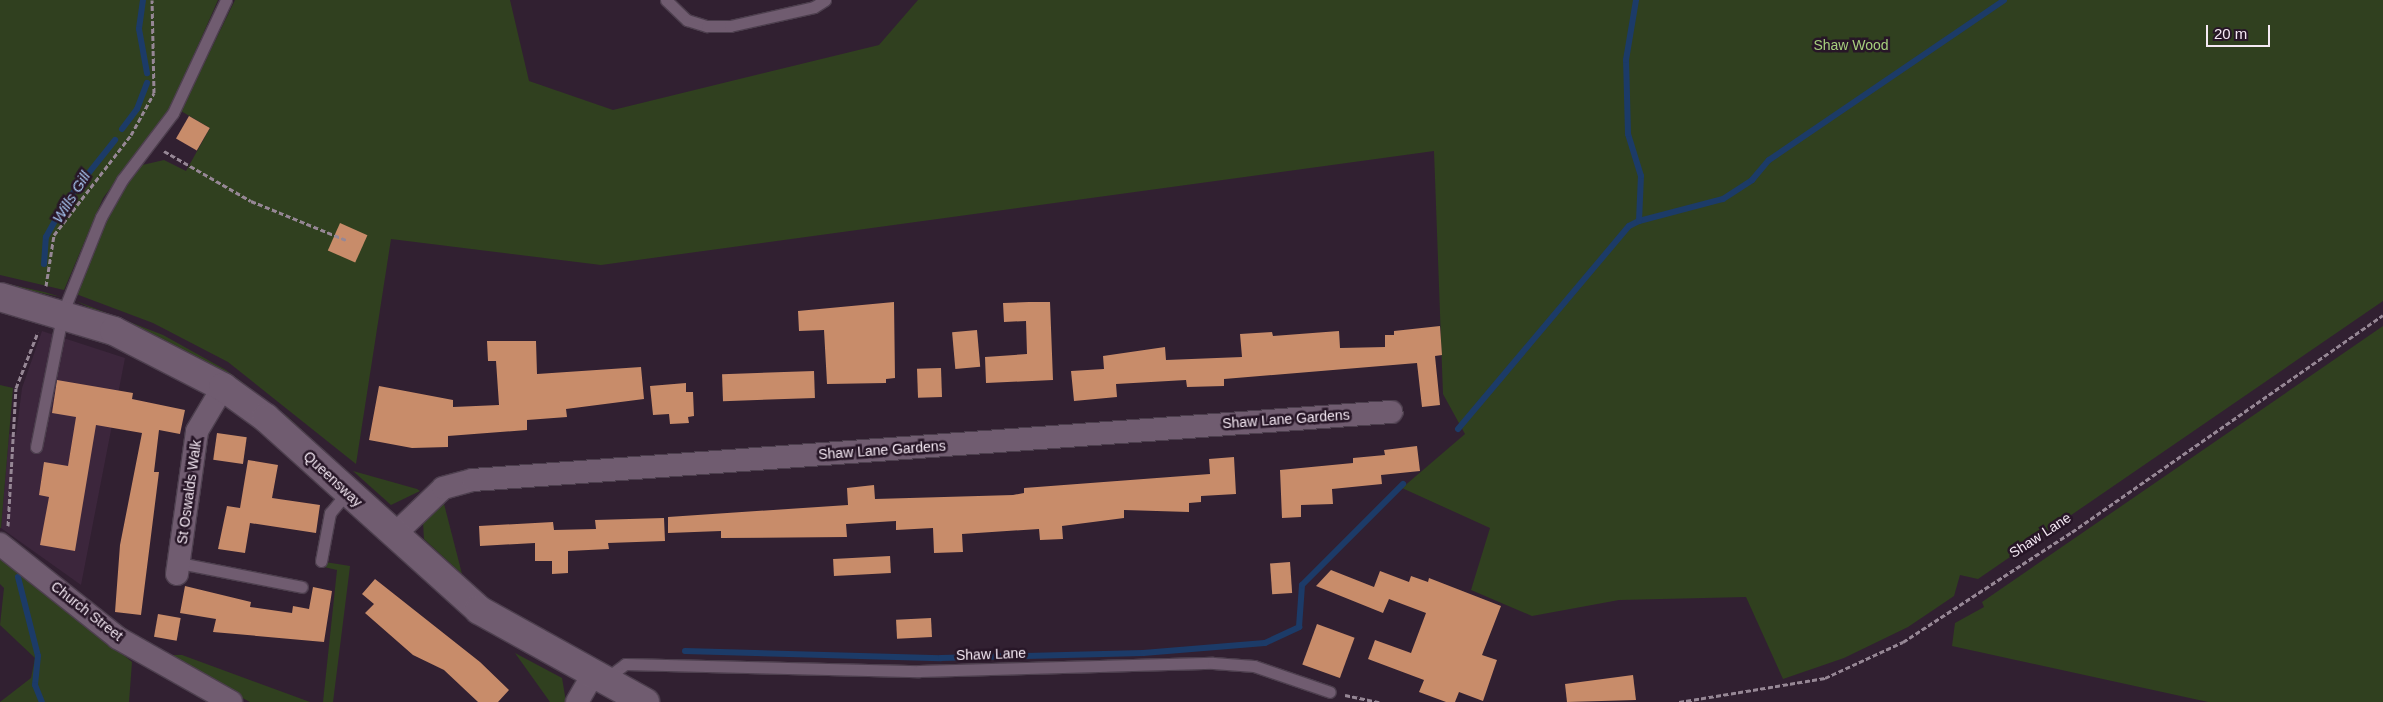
<!DOCTYPE html>
<html>
<head>
<meta charset="utf-8">
<style>
  body { margin:0 }
  #map { position:relative; width:2383px; height:702px; overflow:hidden; background:#312031; font-family:Helvetica,sans-serif }
  div>[style] { position:absolute }
  .built>* { inset:0; background:#3c263c }
  .green>* { inset:0; background:#30401f }
  .stream>* { height:6px; margin:-3px; padding:0 3px; transform-origin:3px; border-radius:3px; background:#1c3b68 }
  .building>* { inset:0; background:#c88c6a; transform-origin:0 0 }
  .path>* { height:3px; margin-top:-1.5px; transform-origin:0; background:repeating-linear-gradient(90deg,#968795 0 5px,transparent 0 7.5px) }
  .roads { filter:drop-shadow(1px 0 #4d3f4e) drop-shadow(-1px 0 #4d3f4e) drop-shadow(0 1px #4d3f4e) drop-shadow(0 -1px #4d3f4e) }
  .lane>* { height:11px; margin:-5.5px; padding:0 5.5px; transform-origin:5.5px; border-radius:5.5px; background:#705c70 }
  .street>* { height:22px; margin:-11px; padding:0 11px; transform-origin:11px; border-radius:11px; background:#705c70 }
  .secondary>* { height:28px; margin:-14px; padding:0 14px; transform-origin:14px; border-radius:14px; background:#705c70 }
  span { translate:-50% -50%; white-space:nowrap; text-align:center; line-height:1.15; -webkit-text-stroke:5px #271627; paint-order:stroke }
  .park-label { font-size:14px; color:#a6cf7d }
  .street-label { font-size:14px; color:#f5e9f4 }
  .water-label { font-size:15px; color:#a7c5f1; font-style:italic }
  .scale { position:absolute; left:2206px; top:25px; width:64px; height:22px; box-sizing:border-box; border:2px solid #f5e9f4; border-top:0; padding-left:6px; font-size:15px; line-height:18px; white-space:nowrap; color:#f5e9f4; -webkit-text-stroke:4px #271627; paint-order:stroke }
</style>
</head>
<body>
<div id="map">
  <div class="built">
    <div style="clip-path:polygon(42px 331px,125px 358px,81px 585px,1px 528px,9px 434px,16px 435px,22px 388px)"></div>
  </div>
  <div class="green">
    <div style="clip-path:polygon(0 0,218px 0,169px 111px,103px 198px,64px 290px,0 275px)"></div>
    <div style="clip-path:polygon(235px 0,510px 0,529px 81px,613px 110px,879px 45px,918px 0,2383px 0,2383px 301px,1978px 579px,1960px 575px,1954px 596px,1908px 627px,1844px 658px,1783px 679px,1746px 597px,1619px 600px,1532px 616px,1471px 590px,1490px 528px,1402px 488px,1465px 434px,1443px 394px,1434px 151px,601px 265px,391px 239px,356px 464px,228px 362px,153px 323px,76px 294px,101px 230px,138px 166px,164px 160px,186px 171px,210px 128px,181px 111px)"></div>
    <div style="clip-path:polygon(0 282px,44px 292px,61px 297px,0 285px)"></div>
    <div style="clip-path:polygon(76px 301px,163px 335px,226px 370px,287px 416px,380px 502px,224px 373px)"></div>
    <div style="clip-path:polygon(2383px 326px,2383px 702px,2208px 702px,1952px 646px,1955px 623px,1984px 607px,1982px 602px)"></div>
    <div style="clip-path:polygon(0 385px,13px 388px,1px 528px,0 528px)"></div>
    <div style="clip-path:polygon(353px 471px,417px 489px,420px 491px,391px 505px)"></div>
    <div style="clip-path:polygon(443px 500px,462px 574px,424px 539px,423px 522px)"></div>
    <div style="clip-path:polygon(0 553px,132px 662px,129px 702px,0 702px,31px 678px,35px 658px,0 625px,4px 588px,0 584px)"></div>
    <div style="clip-path:polygon(325px 562px,350px 566px,333px 702px,323px 702px,337px 570px,324px 567px)"></div>
    <div style="clip-path:polygon(515px 653px,562px 678px,566px 702px,550px 702px)"></div>
    <div style="clip-path:polygon(173px 655px,182px 655px,310px 702px,250px 702px,171px 660px)"></div>
  </div>
  <div class="stream">
    <div style="left:143px;top:0;width:29px;rotate:98deg"></div>
    <div style="left:139px;top:29px;width:45px;rotate:79.7deg"></div>
    <div style="left:122px;top:129px;width:25px;rotate:-53deg"></div>
    <div style="left:137px;top:109px;width:28px;rotate:-69deg"></div>
    <div style="left:1639px;top:221px;width:87px;rotate:-14.7deg"></div>
    <div style="left:1723px;top:199px;width:35px;rotate:-33deg"></div>
    <div style="left:1752px;top:180px;width:26px;rotate:-50deg"></div>
    <div style="left:1769px;top:160px;width:284px;rotate:-34.2deg"></div>
    <div style="left:44px;top:264px;width:27px;rotate:-86deg"></div>
    <div style="left:46px;top:237px;width:38px;rotate:-61deg"></div>
    <div style="left:64px;top:204px;width:82px;rotate:-51.4deg"></div>
    <div style="left:1458px;top:429px;width:265px;rotate:-49.9deg"></div>
    <div style="left:1629px;top:226px;width:11px;rotate:-27deg"></div>
    <div style="left:1639px;top:221px;width:45px;rotate:-87.5deg"></div>
    <div style="left:1641px;top:176px;width:44px;rotate:-107.2deg"></div>
    <div style="left:1628px;top:134px;width:74px;rotate:-91.5deg"></div>
    <div style="left:1626px;top:60px;width:61px;rotate:-80.5deg"></div>
    <div style="left:18px;top:577px;width:81px;rotate:75.8deg"></div>
    <div style="left:38px;top:656px;width:29px;rotate:96deg"></div>
    <div style="left:35px;top:685px;width:18px;rotate:68deg"></div>
    <div style="left:685px;top:651px;width:256px;rotate:1.6deg"></div>
    <div style="left:941px;top:658px;width:202px;rotate:-1.4deg"></div>
    <div style="left:1143px;top:653px;width:122px;rotate:-4.7deg"></div>
    <div style="left:1265px;top:643px;width:38px;rotate:-25deg"></div>
    <div style="left:1299px;top:627px;width:42px;rotate:-85.9deg"></div>
    <div style="left:1302px;top:585px;width:143px;rotate:-45deg"></div>
  </div>
  <div class="building">
    <div style="left:189px;top:116px;width:24px;height:26px;rotate:30deg"></div>
    <div style="left:340px;top:223px;width:30px;height:30px;rotate:24deg"></div>
    <div style="clip-path:polygon(894px 302px,895px 378px,886px 379px,886px 383px,827px 384px,824px 330px,799px 331px,798px 311px)"></div>
    <div style="clip-path:polygon(1029px 302px,1050px 302px,1053px 380px,986px 383px,985px 357px,1027px 354px,1026px 321px,1004px 322px,1003px 303px)"></div>
    <div style="clip-path:polygon(1440px 326px,1442px 355px,1435px 356px,1440px 405px,1422px 407px,1417px 363px,1224px 379px,1224px 386px,1187px 387px,1186px 380px,1116px 384px,1117px 397px,1074px 401px,1071px 371px,1104px 369px,1103px 356px,1165px 347px,1166px 360px,1242px 357px,1240px 334px,1272px 332px,1273px 336px,1339px 331px,1340px 348px,1385px 347px,1385px 335px,1394px 335px,1394px 331px)"></div>
    <div style="left:977px;top:330px;width:37px;height:25px;rotate:85deg"></div>
    <div style="clip-path:polygon(487px 341px,536px 341px,537px 374px,641px 367px,644px 399px,566px 409px,567px 417px,527px 420px,527px 430px,448px 436px,448px 447px,412px 448px,369px 440px,379px 386px,453px 400px,453px 407px,499px 405px,496px 361px,488px 361px)"></div>
    <div style="left:941px;top:368px;width:29px;height:24px;rotate:88deg"></div>
    <div style="left:814px;top:371px;width:27px;height:92px;rotate:88deg"></div>
    <div style="clip-path:polygon(57px 380px,133px 393px,132px 399px,185px 410px,180px 434px,159px 430px,154px 472px,159px 472px,141px 615px,115px 612px,120px 545px,142px 433px,96px 425px,75px 551px,40px 545px,49px 497px,39px 495px,44px 462px,68px 466px,76px 417px,52px 413px)"></div>
    <div style="clip-path:polygon(686px 383px,686px 392px,693px 392px,694px 416px,688px 417px,689px 423px,670px 424px,669px 414px,653px 415px,650px 386px)"></div>
    <div style="left:217px;top:433px;width:30px;height:27px;rotate:8deg"></div>
    <div style="clip-path:polygon(1417px 446px,1420px 471px,1381px 475px,1382px 484px,1332px 489px,1333px 504px,1301px 505px,1301px 517px,1282px 518px,1280px 470px,1353px 463px,1353px 458px,1385px 455px,1384px 450px)"></div>
    <div style="clip-path:polygon(1234px 457px,1236px 494px,1201px 496px,1201px 502px,1189px 503px,1189px 512px,1124px 510px,1124px 518px,1062px 526px,1063px 539px,1040px 540px,1039px 529px,962px 534px,963px 552px,934px 553px,933px 528px,896px 530px,896px 521px,846px 524px,847px 537px,721px 538px,721px 531px,668px 533px,668px 517px,848px 505px,847px 488px,874px 485px,875px 499px,1013px 495px,1024px 493px,1024px 488px,1210px 474px,1209px 459px)"></div>
    <div style="clip-path:polygon(248px 460px,278px 465px,272px 498px,320px 505px,316px 533px,250px 523px,245px 553px,218px 549px,227px 506px,240px 508px)"></div>
    <div style="clip-path:polygon(664px 518px,665px 541px,608px 543px,609px 549px,568px 551px,568px 573px,552px 574px,552px 561px,535px 561px,535px 543px,480px 546px,479px 526px,553px 522px,554px 530px,596px 529px,595px 520px)"></div>
    <div style="left:890px;top:556px;width:17px;height:57px;rotate:87deg"></div>
    <div style="left:1290px;top:562px;width:31px;height:20px;rotate:86deg"></div>
    <div style="clip-path:polygon(1331px 570px,1374px 587px,1380px 571px,1409px 582px,1411px 576px,1428px 582px,1429px 578px,1501px 606px,1482px 655px,1497px 660px,1483px 701px,1459px 692px,1455px 702px,1446px 702px,1419px 692px,1424px 680px,1368px 659px,1375px 640px,1411px 653px,1426px 613px,1389px 599px,1383px 613px,1316px 586px)"></div>
    <div style="clip-path:polygon(375px 579px,480px 662px,509px 690px,498px 702px,478px 702px,444px 670px,413px 655px,365px 613px,374px 604px,362px 594px)"></div>
    <div style="clip-path:polygon(185px 586px,251px 602px,250px 607px,292px 613px,293px 606px,309px 609px,313px 587px,332px 591px,324px 642px,213px 632px,216px 619px,180px 613px)"></div>
    <div style="left:158px;top:614px;width:23px;height:23px;rotate:10deg"></div>
    <div style="left:931px;top:618px;width:19px;height:35px;rotate:87deg"></div>
    <div style="left:1317px;top:624px;width:40px;height:43px;rotate:20deg"></div>
    <div style="clip-path:polygon(1633px 675px,1636px 700px,1567px 702px,1565px 684px)"></div>
  </div>
  <div class="path">
    <div style="left:164px;top:151px;width:100px;rotate:29.9deg"></div>
    <div style="left:251px;top:201px;width:103px;rotate:22.3deg"></div>
    <div style="left:46px;top:286px;width:52px;rotate:-81.1deg"></div>
    <div style="left:54px;top:235px;width:126px;rotate:-52.4deg"></div>
    <div style="left:131px;top:135px;width:48px;rotate:-61.3deg"></div>
    <div style="left:154px;top:93px;width:93px;rotate:-91.2deg"></div>
    <div style="left:8px;top:526px;width:138px;rotate:-86.7deg"></div>
    <div style="left:16px;top:388px;width:60px;rotate:-68.6deg"></div>
    <div style="left:1345px;top:695px;width:35px;rotate:12deg"></div>
    <div style="left:1679px;top:702px;width:148px;rotate:-9.3deg"></div>
    <div style="left:1825px;top:678px;width:86px;rotate:-24.8deg"></div>
    <div style="left:1903px;top:642px;width:202px;rotate:-33.1deg"></div>
    <div style="left:2072px;top:532px;width:379px;rotate:-34.9deg"></div>
  </div>
  <div class="roads">
    <div class="lane">
      <div style="left:666px;top:0;width:29px;rotate:44deg"></div>
      <div style="left:687px;top:20px;width:21px;rotate:17deg"></div>
      <div style="left:707px;top:26px;width:23px"></div>
      <div style="left:730px;top:26px;width:86px;rotate:-12.7deg"></div>
      <div style="left:814px;top:7px;width:13px;rotate:-32deg"></div>
      <div style="left:36px;top:447px;width:138px;rotate:-78.7deg"></div>
      <div style="left:63px;top:312px;width:102px;rotate:-68.2deg"></div>
      <div style="left:101px;top:217px;width:43px;rotate:-60.4deg"></div>
      <div style="left:122px;top:180px;width:84px;rotate:-52.7deg"></div>
      <div style="left:173px;top:113px;width:125px;rotate:-64.9deg"></div>
      <div style="left:321px;top:561px;width:49px;rotate:-79.4deg"></div>
      <div style="left:330px;top:513px;width:26px;rotate:-50deg"></div>
      <div style="left:179px;top:563px;width:125px;rotate:11deg"></div>
      <div style="left:604px;top:680px;width:26px;rotate:-37deg"></div>
      <div style="left:625px;top:664px;width:294px;rotate:1.4deg"></div>
      <div style="left:919px;top:671px;width:294px;rotate:-1.6deg"></div>
      <div style="left:1213px;top:663px;width:41px;rotate:4.2deg"></div>
      <div style="left:1254px;top:666px;width:80px;rotate:18.9deg"></div>
    </div>
    <div class="street">
      <div style="left:393px;top:536px;width:69px;rotate:-43.8deg"></div>
      <div style="left:443px;top:488px;width:31px;rotate:-15deg"></div>
      <div style="left:473px;top:480px;width:921px;rotate:-4.24deg"></div>
      <div style="left:0;top:544px;width:151px;rotate:38.5deg"></div>
      <div style="left:118px;top:638px;width:130px;rotate:29.5deg"></div>
      <div style="left:177px;top:574px;width:144px;rotate:-82deg"></div>
      <div style="left:197px;top:431px;width:51px;rotate:-59.4deg"></div>
      <div style="left:577px;top:702px;width:32px;rotate:-60deg"></div>
    </div>
    <div class="secondary">
      <div style="left:0;top:297px;width:119px;rotate:16.6deg"></div>
      <div style="left:114px;top:331px;width:123px;rotate:27.2deg"></div>
      <div style="left:223px;top:387px;width:53px;rotate:35.8deg"></div>
      <div style="left:266px;top:418px;width:287px;rotate:42deg"></div>
      <div style="left:479px;top:610px;width:190px;rotate:29deg"></div>
    </div>
  </div>
  <div class="park-label">
    <span style="left:1851px;top:45px">Shaw Wood</span>
  </div>
  <div class="street-label">
    <span style="left:1286px;top:419px;rotate:-4deg">Shaw Lane Gardens</span>
    <span style="left:882px;top:450px;rotate:-4deg">Shaw Lane Gardens</span>
    <span style="left:333px;top:479px;rotate:43deg">Queensway</span>
    <span style="left:189px;top:492px;rotate:-82deg">St Oswalds Walk</span>
    <span style="left:2040px;top:535px;rotate:-33deg">Shaw Lane</span>
    <span style="left:87px;top:611px;rotate:38deg">Church Street</span>
    <span style="left:991px;top:654px;rotate:-2deg">Shaw Lane</span>
  </div>
  <div class="water-label">
    <span style="left:71px;top:197px;rotate:-58deg">Wills Gill</span>
  </div>
  <div class="scale">20 m</div>
</div>
</body>
</html>
